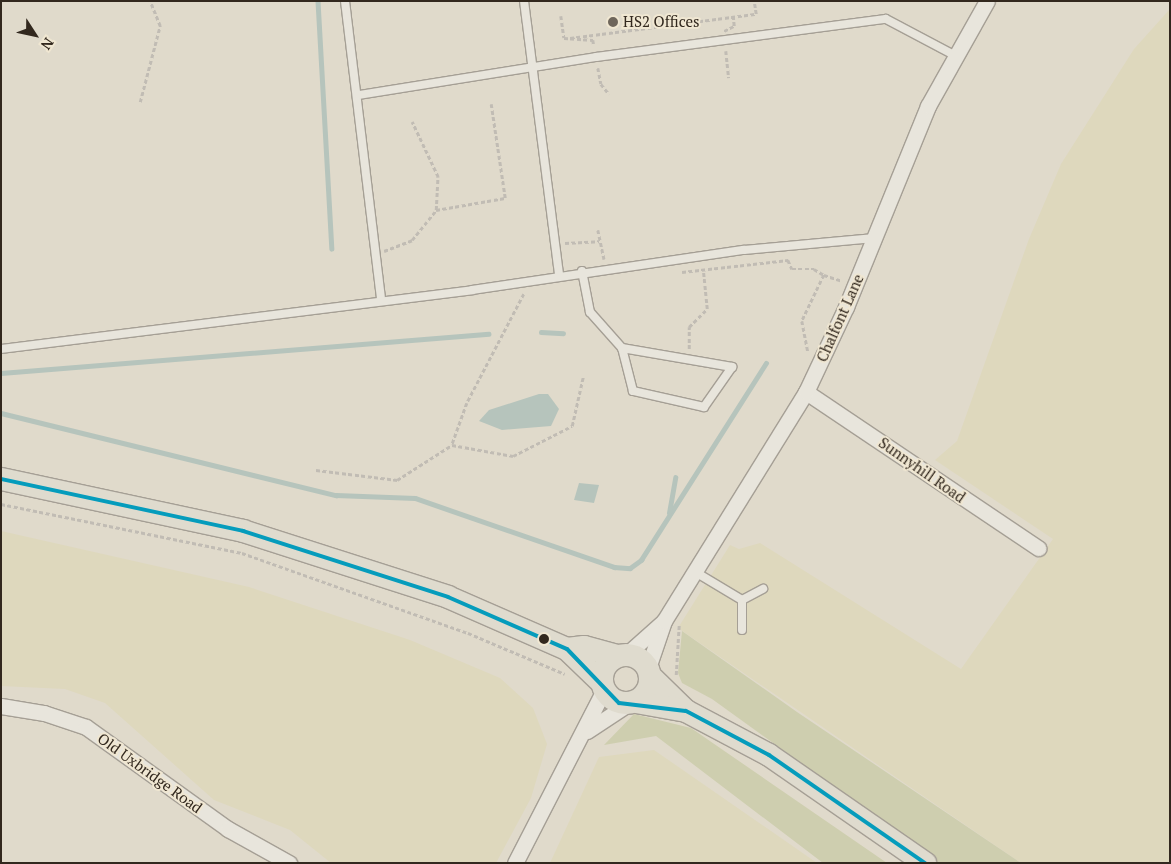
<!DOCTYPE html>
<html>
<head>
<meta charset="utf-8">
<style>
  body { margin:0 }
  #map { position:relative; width:1171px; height:864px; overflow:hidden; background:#e0dacb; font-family:"PT Serif",serif }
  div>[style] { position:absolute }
  .farmland>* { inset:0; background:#ded8bd }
  .green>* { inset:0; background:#ceceaf }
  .water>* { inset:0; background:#b6c4bc }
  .stream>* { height:4.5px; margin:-2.25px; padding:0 2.25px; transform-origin:2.25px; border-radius:2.25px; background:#b6c4bc }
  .path>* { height:2.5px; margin-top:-1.25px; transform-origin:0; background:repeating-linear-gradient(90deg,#c1bcb4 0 4px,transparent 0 6.5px) }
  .roads { filter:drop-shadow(1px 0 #a59f95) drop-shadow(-1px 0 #a59f95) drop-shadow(0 1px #a59f95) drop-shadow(0 -1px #a59f95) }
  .service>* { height:8px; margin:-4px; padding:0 4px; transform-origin:4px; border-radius:4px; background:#e8e5dc }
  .minor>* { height:15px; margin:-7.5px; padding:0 7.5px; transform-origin:7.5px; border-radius:7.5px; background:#e8e5dc }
  .primary>* { height:22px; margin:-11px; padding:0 11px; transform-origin:11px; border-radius:11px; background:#dfdbce }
  .primary>.ring { margin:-11px; padding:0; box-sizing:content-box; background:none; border:22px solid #dfdbce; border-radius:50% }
  .bus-1>* { height:4px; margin:-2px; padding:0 2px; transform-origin:2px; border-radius:2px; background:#059cbc }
  .dots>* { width:14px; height:14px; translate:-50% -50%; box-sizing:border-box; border:2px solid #f0e7d2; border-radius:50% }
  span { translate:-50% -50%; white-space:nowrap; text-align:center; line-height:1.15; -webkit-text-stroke:4px #f0e7d2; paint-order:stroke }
  .poi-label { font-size:15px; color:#32281e }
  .left { translate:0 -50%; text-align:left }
  .street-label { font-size:15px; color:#32281e }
  .frame { position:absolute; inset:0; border:2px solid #32281e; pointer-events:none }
  .north { position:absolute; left:10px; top:10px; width:50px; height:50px; -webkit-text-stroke:4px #f0e7d2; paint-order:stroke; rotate:125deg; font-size:14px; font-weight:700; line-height:20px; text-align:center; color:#32281e }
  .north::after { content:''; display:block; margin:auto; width:18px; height:22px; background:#32281e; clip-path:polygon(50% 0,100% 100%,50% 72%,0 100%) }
</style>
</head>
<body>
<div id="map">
  <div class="farmland">
    <div style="clip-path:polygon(1170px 9px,1170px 863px,1021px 863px,678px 628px,730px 545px,739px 549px,760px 543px,961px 669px,1053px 539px,935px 460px,957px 441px,1029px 239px,1061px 164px,1134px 49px)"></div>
    <div style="clip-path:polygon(1px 531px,249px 587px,410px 640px,500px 678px,533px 708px,547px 744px,531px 798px,496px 863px,331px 863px,290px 830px,214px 800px,105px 703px,65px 689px,1px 686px)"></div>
    <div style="clip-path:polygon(654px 750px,817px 863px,550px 863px,599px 757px)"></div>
  </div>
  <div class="green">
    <div style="clip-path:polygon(682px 631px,797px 712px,1021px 863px,940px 863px,712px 699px,682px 683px,678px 673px)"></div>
    <div style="clip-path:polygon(634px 714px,691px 728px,887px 863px,823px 863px,656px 736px,604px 745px)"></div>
  </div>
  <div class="water">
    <div style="clip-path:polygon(539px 394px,548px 394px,559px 409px,551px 426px,502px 430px,479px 421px,489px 410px)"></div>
    <div style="clip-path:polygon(579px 483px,599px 485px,594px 503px,574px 500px)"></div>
  </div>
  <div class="stream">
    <div style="left:318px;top:1px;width:248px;rotate:86.8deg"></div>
    <div style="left:541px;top:332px;width:22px;rotate:3deg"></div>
    <div style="left:1px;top:373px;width:489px;rotate:-4.6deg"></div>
    <div style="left:1px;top:413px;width:345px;rotate:13.8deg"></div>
    <div style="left:336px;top:495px;width:79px;rotate:2.2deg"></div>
    <div style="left:415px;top:498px;width:211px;rotate:19.1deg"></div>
    <div style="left:614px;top:567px;width:16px;rotate:4deg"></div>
    <div style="left:630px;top:568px;width:14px;rotate:-36deg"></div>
    <div style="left:641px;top:560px;width:233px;rotate:-57.6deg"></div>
    <div style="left:669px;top:513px;width:36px;rotate:-80deg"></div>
  </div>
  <div class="path">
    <div style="left:561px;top:16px;width:22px;rotate:82deg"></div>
    <div style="left:564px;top:38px;width:29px;rotate:4deg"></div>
    <div style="left:593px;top:40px;width:6px;rotate:81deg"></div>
    <div style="left:724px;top:31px;width:11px;rotate:-27deg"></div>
    <div style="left:734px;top:26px;width:9px;rotate:-96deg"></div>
    <div style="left:570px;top:38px;width:188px;rotate:-7.4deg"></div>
    <div style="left:756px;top:14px;width:13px;rotate:-99deg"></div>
    <div style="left:726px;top:51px;width:27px;rotate:84deg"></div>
    <div style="left:598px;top:68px;width:16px;rotate:79deg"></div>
    <div style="left:601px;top:84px;width:13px;rotate:51deg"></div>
    <div style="left:140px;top:102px;width:79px;rotate:-75.3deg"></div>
    <div style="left:160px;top:26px;width:27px;rotate:-112deg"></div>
    <div style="left:436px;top:210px;width:70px;rotate:-9.9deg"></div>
    <div style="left:505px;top:198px;width:95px;rotate:-98.5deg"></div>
    <div style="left:598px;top:230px;width:30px;rotate:78deg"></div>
    <div style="left:565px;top:243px;width:34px;rotate:-3deg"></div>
    <div style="left:384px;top:251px;width:30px;rotate:-21deg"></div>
    <div style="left:412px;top:240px;width:38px;rotate:-51deg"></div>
    <div style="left:436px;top:210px;width:33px;rotate:-87deg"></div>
    <div style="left:438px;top:177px;width:61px;rotate:-115.3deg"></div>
    <div style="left:682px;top:272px;width:107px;rotate:-6.5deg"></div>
    <div style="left:788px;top:260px;width:10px;rotate:66deg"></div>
    <div style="left:792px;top:269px;width:22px"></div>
    <div style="left:814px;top:269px;width:12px;rotate:31deg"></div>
    <div style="left:824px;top:275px;width:51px;rotate:115.6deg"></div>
    <div style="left:802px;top:321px;width:32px;rotate:79deg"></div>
    <div style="left:824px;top:275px;width:19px;rotate:18deg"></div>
    <div style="left:524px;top:294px;width:123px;rotate:117.6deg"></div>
    <div style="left:467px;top:403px;width:45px;rotate:109.7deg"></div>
    <div style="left:452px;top:445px;width:62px;rotate:10.2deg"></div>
    <div style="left:513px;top:456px;width:66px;rotate:-27deg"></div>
    <div style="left:572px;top:426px;width:50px;rotate:-77.3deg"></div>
    <div style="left:689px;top:349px;width:22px;rotate:-90deg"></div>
    <div style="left:689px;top:327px;width:25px;rotate:-45deg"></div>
    <div style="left:707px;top:309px;width:40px;rotate:-95.7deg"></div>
    <div style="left:316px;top:470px;width:82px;rotate:7deg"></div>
    <div style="left:397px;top:480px;width:65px;rotate:-32.5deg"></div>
    <div style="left:1px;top:504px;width:246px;rotate:11.5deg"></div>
    <div style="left:242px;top:553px;width:240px;rotate:19.5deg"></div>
    <div style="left:468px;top:633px;width:105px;rotate:22.9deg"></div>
    <div style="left:676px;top:675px;width:50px;rotate:-86.6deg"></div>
  </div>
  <div class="roads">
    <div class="service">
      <div style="left:345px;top:1px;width:301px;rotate:83.1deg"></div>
      <div style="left:524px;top:1px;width:276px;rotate:82.7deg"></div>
      <div style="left:359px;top:95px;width:240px;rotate:-9.1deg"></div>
      <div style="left:596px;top:57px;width:292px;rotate:-7.5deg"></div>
      <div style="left:886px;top:19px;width:77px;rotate:27.9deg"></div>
      <div style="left:582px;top:271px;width:42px;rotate:79deg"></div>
      <div style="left:590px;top:312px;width:48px;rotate:48.4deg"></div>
      <div style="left:622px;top:348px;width:112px;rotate:9.8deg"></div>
      <div style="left:732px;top:367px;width:49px;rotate:125deg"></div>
      <div style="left:704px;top:407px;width:73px;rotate:-167.3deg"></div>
      <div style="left:633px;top:391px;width:44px;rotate:-104.3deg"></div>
      <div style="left:1px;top:349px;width:475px;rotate:-7.1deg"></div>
      <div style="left:472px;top:290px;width:275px;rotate:-8.4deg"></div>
      <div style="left:744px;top:250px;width:131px;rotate:-5.3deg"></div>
      <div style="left:697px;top:573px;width:52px;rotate:31deg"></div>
      <div style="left:742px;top:600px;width:24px;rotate:-28deg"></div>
      <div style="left:742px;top:630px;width:30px;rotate:-90deg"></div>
    </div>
    <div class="minor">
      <div style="left:806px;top:392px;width:280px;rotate:33.9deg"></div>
      <div style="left:627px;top:654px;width:48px;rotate:-41.6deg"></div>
      <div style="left:648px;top:668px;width:50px;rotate:-71.2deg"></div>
      <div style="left:664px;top:621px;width:269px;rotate:-58.2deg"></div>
      <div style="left:806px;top:392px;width:94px;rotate:-64.8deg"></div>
      <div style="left:846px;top:307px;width:217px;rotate:-67.8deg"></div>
      <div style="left:928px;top:106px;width:120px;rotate:-60.7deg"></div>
      <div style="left:1px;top:706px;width:44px;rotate:9.2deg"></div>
      <div style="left:44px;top:713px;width:44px;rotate:18.4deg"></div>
      <div style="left:86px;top:727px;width:175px;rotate:35.7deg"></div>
      <div style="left:228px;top:829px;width:70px;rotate:29.1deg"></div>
      <div style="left:587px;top:731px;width:49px;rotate:-33.4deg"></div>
      <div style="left:515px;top:863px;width:195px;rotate:-62.8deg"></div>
    </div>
    <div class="primary">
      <div style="left:1px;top:479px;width:248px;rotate:12.1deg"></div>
      <div style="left:243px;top:531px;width:215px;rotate:17.8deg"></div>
      <div style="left:448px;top:597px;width:130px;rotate:23.6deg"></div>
      <div style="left:567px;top:649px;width:17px;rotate:-7deg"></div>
      <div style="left:584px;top:647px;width:35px;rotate:15deg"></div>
      <div style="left:567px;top:649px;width:47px;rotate:44.1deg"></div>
      <div class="ring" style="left:602px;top:655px;width:26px;height:26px"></div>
      <div style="left:650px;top:676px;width:50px;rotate:44.2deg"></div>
      <div style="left:686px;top:711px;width:94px;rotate:27.9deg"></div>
      <div style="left:769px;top:755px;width:190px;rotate:34.7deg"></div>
      <div style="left:636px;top:702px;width:51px;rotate:10.2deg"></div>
    </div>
  </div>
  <div class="bus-1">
    <div style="left:1px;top:479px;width:248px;rotate:12.1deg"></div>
    <div style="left:243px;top:531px;width:215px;rotate:17.8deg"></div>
    <div style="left:448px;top:597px;width:130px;rotate:23.6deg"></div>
    <div style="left:567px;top:649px;width:75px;rotate:46.1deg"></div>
    <div style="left:619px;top:703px;width:67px;rotate:6.8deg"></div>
    <div style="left:686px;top:711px;width:94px;rotate:27.9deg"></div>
    <div style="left:769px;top:755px;width:190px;rotate:34.7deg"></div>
  </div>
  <div class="dots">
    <div style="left:613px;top:22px;background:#6f665b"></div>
    <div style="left:544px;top:639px;background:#32281e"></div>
  </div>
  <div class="poi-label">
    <span class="left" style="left:623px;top:22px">HS2 Offices</span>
  </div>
  <div class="street-label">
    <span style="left:840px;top:318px;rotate:-66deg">Chalfont Lane</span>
    <span style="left:922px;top:470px;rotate:35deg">Sunnyhill Road</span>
    <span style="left:150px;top:773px;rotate:36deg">Old Uxbridge Road</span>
  </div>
  <div class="frame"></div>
  <div class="north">N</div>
</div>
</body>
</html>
